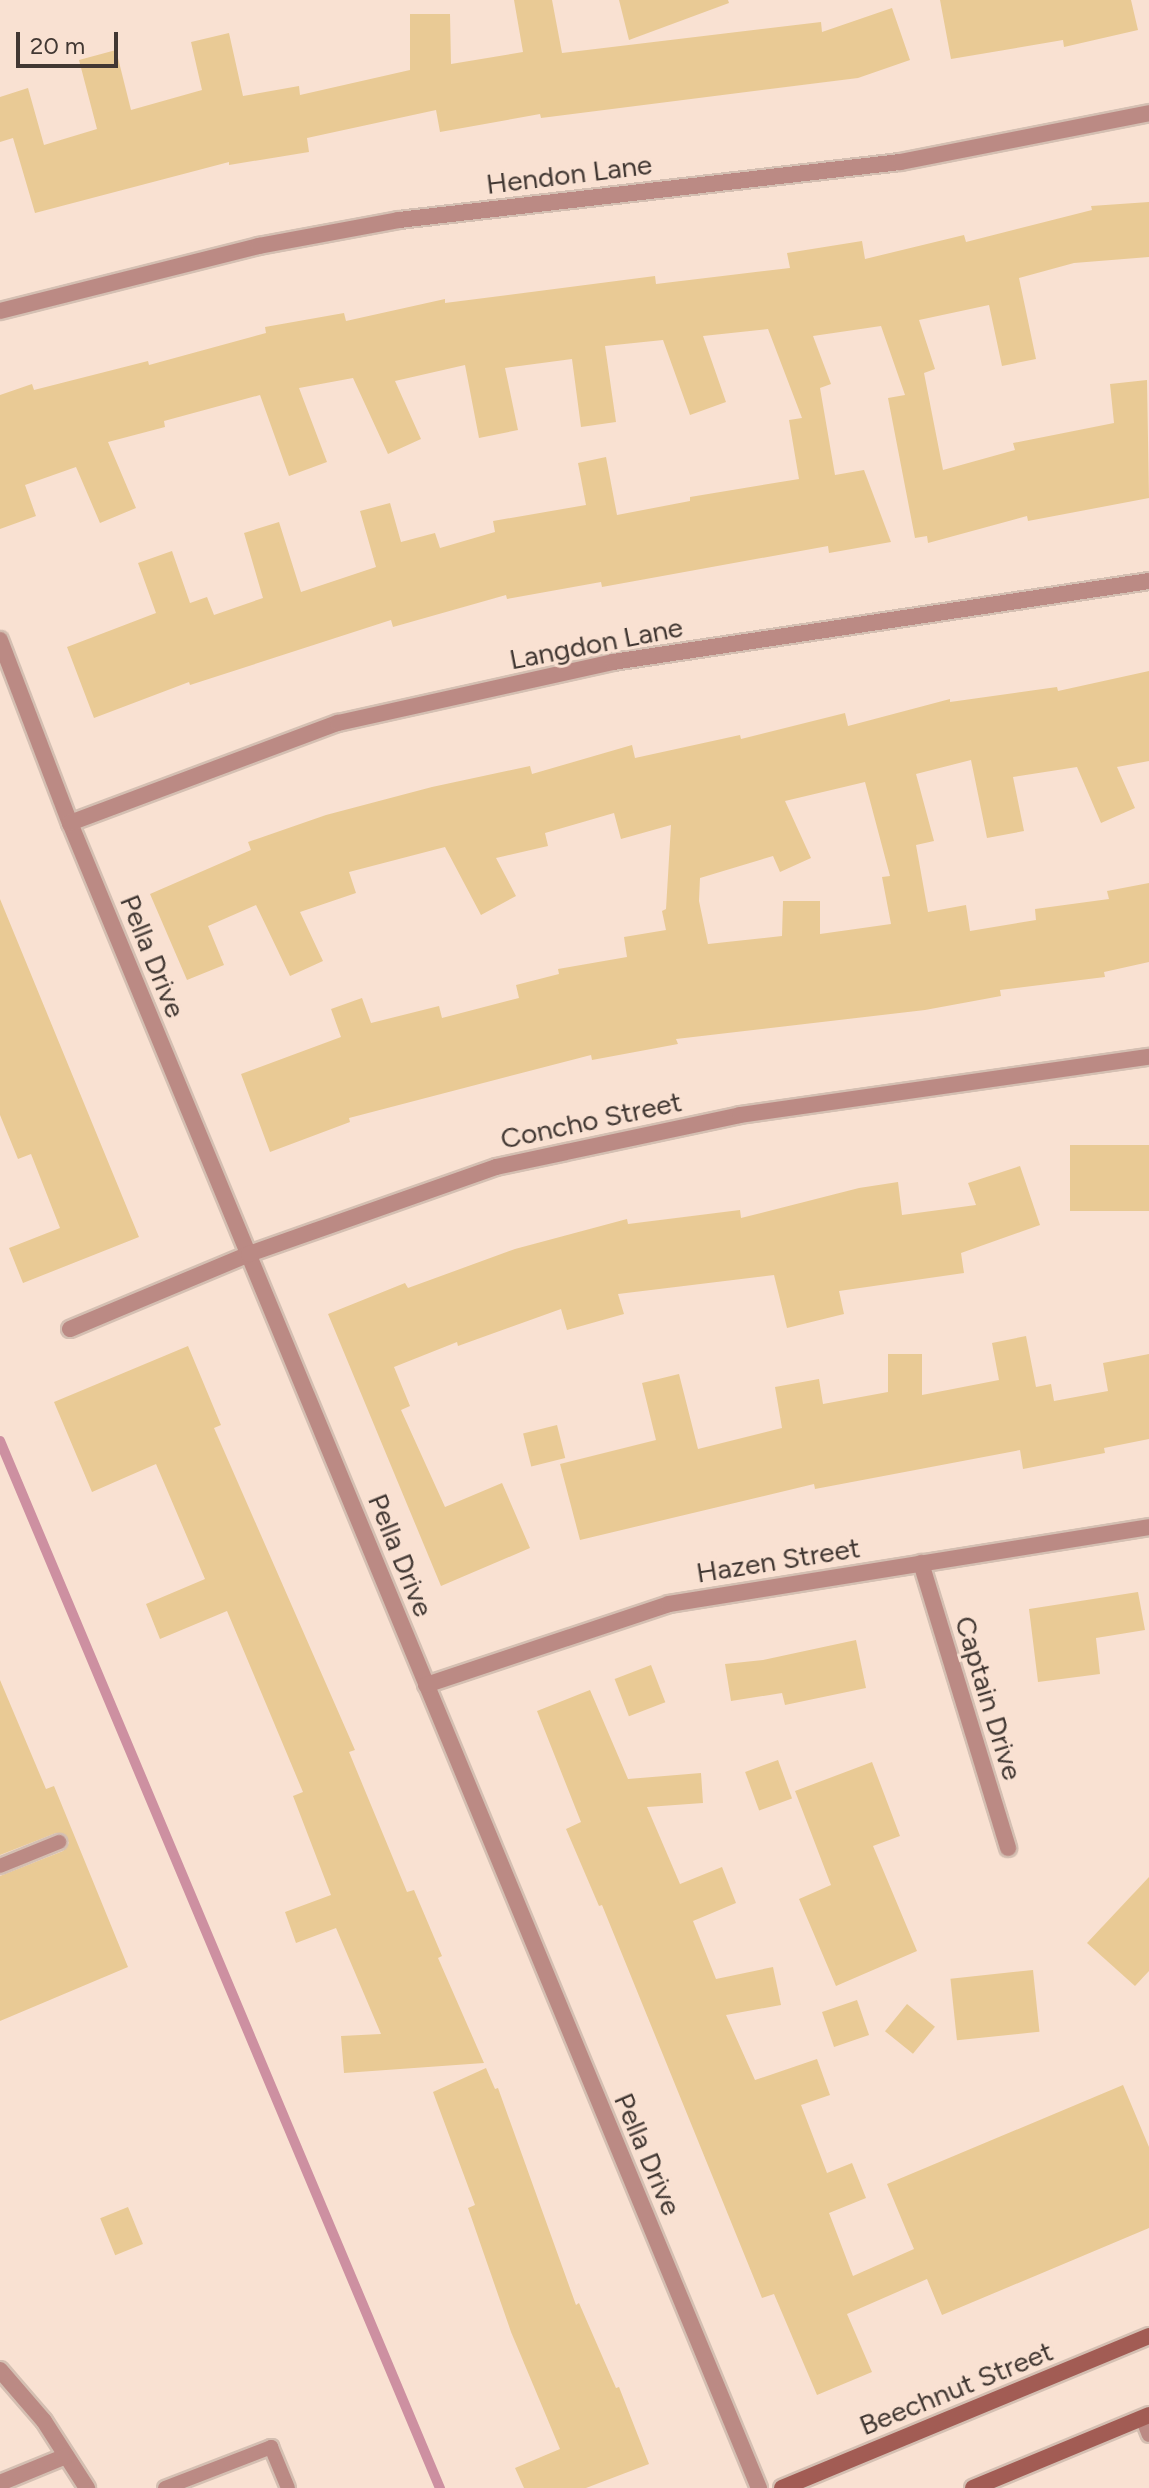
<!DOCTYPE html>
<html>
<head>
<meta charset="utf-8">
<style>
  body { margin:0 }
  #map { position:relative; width:1149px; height:2488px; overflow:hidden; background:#f9e1d2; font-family:Figtree,sans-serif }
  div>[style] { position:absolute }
  .stream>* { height:10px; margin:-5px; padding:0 5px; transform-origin:5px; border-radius:5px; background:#cd90a1 }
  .building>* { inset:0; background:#e9ca95; transform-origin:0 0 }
  .roads { filter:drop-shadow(2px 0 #d4bfb2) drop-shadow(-2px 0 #d4bfb2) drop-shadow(0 2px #d4bfb2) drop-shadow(0 -2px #d4bfb2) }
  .lane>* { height:14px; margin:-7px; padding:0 7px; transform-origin:7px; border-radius:7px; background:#bb8a84 }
  .street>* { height:16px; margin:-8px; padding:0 8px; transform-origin:8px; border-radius:8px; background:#bb8a84 }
  .secondary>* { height:16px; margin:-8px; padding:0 8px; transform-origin:8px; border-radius:8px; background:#a25c54 }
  span { translate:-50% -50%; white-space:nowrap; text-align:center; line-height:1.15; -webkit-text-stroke:6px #f9e1d2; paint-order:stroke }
  .street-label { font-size:28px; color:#423833 }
  .scale { position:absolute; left:16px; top:32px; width:102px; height:36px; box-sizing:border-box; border:4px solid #423833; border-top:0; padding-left:10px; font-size:24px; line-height:28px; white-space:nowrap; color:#423833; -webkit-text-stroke:6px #f9e1d2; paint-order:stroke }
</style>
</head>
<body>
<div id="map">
  <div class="stream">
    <div style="left:0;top:1441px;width:1136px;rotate:67.21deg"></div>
  </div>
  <div class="building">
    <div style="clip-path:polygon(514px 0,552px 0,562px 53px,821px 22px,822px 32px,892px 8px,910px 60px,858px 78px,541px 118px,540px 114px,440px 132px,436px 110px,307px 138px,309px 152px,229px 165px,229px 162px,35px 213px,13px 138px,0 142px,0 97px,28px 88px,44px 145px,97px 129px,79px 60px,116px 50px,131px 110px,202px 90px,191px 42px,229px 33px,243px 96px,299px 86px,300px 95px,410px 70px,410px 14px,450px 14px,451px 64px,523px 52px)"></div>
    <div style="clip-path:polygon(619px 0,728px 0,729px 3px,629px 40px)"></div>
    <div style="clip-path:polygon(940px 0,1131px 0,1138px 30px,1064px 47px,1063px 40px,951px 59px)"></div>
    <div style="clip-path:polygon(1149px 202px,1149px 257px,1074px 263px,1019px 278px,1036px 359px,1002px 366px,989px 305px,919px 320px,935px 369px,924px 373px,943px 470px,1015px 450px,1013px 443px,1114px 423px,1110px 384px,1147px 380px,1149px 498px,1028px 521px,1027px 516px,928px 543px,927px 536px,915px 538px,888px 398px,905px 395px,881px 326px,813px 336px,831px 384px,820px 388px,835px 475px,864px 470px,891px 542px,829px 553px,828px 546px,602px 587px,601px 582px,507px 599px,506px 595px,393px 627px,391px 620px,190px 685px,189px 682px,94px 718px,67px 647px,156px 613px,138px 563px,172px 551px,190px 603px,207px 597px,214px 615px,263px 598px,244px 533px,279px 522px,301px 592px,376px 567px,360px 511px,390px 503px,401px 542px,435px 533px,440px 548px,495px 532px,493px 521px,586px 505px,578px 463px,606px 457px,617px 515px,690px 501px,690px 497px,799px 479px,789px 420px,802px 418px,768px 329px,703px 336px,726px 402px,690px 415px,663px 340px,605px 346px,616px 422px,581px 427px,572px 359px,505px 368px,518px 430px,479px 438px,465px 365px,395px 381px,421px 439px,388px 454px,353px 378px,299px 388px,327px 462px,289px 476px,260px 395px,164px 421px,165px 427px,108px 442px,136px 508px,100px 523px,76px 467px,25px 485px,36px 516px,0 529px,0 395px,32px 384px,34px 390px,148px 361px,149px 365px,266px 333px,265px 327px,344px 313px,346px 321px,445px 299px,445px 303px,655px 276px,656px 284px,790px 268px,787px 253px,862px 241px,865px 259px,964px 235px,966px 242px,1092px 210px,1091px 206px)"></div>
    <div style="clip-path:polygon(evenodd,1149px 671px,1149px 761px,1117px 767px,1135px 808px,1101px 823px,1077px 767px,1013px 777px,1024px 831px,987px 838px,971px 760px,916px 774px,934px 841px,916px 845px,928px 912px,966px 905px,970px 931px,1036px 920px,1035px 909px,1109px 899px,1107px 891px,1149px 883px,1149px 962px,1104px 972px,1105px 977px,1000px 990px,1001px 996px,925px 1010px,676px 1039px,678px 1044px,592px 1060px,591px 1055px,349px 1118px,350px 1122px,270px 1152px,241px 1074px,341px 1037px,331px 1009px,362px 998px,371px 1023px,439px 1006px,442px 1018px,519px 998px,516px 985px,559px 974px,558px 969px,627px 957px,624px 937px,666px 930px,662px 911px,666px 909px,671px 825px,621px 839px,614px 813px,545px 833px,548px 846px,496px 858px,516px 896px,481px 915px,445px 847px,349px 872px,356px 893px,300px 912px,323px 961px,290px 976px,256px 905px,208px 926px,224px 965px,187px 980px,150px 894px,251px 850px,248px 842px,326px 815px,432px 787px,530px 766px,532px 774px,632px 745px,635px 758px,740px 735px,741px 739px,845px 713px,848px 726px,950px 699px,950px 702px,1057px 687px,1058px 691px,1149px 671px,865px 782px,890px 876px,882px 877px,891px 924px,820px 934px,820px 901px,783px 901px,782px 936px,708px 944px,699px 901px,700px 878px,773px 856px,780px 872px,811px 858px,785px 801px,865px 782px)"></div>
    <div style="clip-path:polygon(0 899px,139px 1237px,23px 1283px,9px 1248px,60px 1228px,31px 1154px,18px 1159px,0 1115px)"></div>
    <div style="left:1149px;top:1145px;width:66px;height:79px;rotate:90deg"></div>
    <div style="clip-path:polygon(1020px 1166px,1040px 1225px,961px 1253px,964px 1273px,839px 1291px,844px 1314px,787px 1328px,774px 1275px,618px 1294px,624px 1314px,567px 1330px,561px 1309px,458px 1346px,457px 1342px,394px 1367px,410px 1406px,401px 1410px,445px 1507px,502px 1483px,530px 1548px,441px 1586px,328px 1314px,405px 1283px,408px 1288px,515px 1249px,627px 1219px,628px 1224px,740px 1210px,741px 1218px,859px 1188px,898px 1182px,902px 1215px,976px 1205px,968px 1183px)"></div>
    <div style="clip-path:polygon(1026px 1336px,1036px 1387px,1051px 1384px,1054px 1401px,1108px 1391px,1103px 1363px,1149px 1354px,1149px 1439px,1104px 1448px,1105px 1453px,1023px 1469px,1020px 1450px,815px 1489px,814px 1484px,580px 1540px,560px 1464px,656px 1440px,642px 1383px,679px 1374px,698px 1449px,782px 1428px,775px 1387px,819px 1379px,823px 1404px,888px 1392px,888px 1354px,922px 1354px,922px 1395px,999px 1380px,992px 1343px)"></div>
    <div style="clip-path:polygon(188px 1346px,221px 1425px,214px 1428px,355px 1750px,349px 1752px,407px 1892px,414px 1890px,442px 1956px,438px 1958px,484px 2063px,344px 2073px,341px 2036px,381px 2034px,336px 1928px,296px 1943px,285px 1912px,331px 1895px,293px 1796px,303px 1792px,227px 1611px,160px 1639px,146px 1604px,205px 1579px,156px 1464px,92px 1492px,54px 1402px)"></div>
    <div style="left:557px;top:1425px;width:34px;height:35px;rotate:76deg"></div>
    <div style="clip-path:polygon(1138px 1592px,1145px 1630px,1096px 1638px,1100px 1674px,1038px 1682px,1029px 1609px)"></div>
    <div style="clip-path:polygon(856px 1640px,866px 1688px,785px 1705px,782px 1693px,731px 1701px,725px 1664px,763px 1660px)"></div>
    <div style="left:651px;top:1665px;width:40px;height:39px;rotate:69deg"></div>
    <div style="clip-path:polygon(0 1680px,46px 1789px,54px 1786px,128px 1967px,0 2021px,0 1876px,63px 1851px,69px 1843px,64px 1834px,56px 1833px,0 1855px)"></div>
    <div style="clip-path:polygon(590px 1690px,628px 1779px,701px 1773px,703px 1803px,647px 1807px,680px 1884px,722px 1867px,736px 1903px,693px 1921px,716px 1979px,773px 1967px,781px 2005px,726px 2015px,755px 2080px,817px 2059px,830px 2095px,801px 2105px,827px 2173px,852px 2163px,866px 2198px,829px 2213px,853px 2276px,914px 2249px,887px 2184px,1123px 2085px,1149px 2147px,1149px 2228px,942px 2315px,927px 2279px,847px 2314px,872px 2372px,817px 2395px,774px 2294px,762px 2298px,602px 1905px,599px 1906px,566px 1829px,581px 1822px,537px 1711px)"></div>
    <div style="left:778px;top:1760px;width:41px;height:35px;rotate:70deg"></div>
    <div style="clip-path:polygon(872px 1762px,900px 1836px,873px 1846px,917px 1951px,836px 1986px,799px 1899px,831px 1885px,795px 1791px)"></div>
    <div style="clip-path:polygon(1149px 1877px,1149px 1971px,1135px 1986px,1087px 1943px)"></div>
    <div style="left:1033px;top:1970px;width:62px;height:83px;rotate:84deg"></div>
    <div style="left:857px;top:2000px;width:37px;height:37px;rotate:71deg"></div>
    <div style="left:907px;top:2004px;width:36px;height:35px;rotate:39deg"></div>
    <div style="clip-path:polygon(486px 2068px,495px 2089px,498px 2088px,576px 2305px,579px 2303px,616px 2388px,619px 2387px,649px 2464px,586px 2488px,524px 2488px,515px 2468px,560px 2449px,511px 2332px,468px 2208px,475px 2205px,433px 2092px)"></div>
    <div style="left:128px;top:2207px;width:40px;height:30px;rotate:68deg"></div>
  </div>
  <div class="roads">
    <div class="lane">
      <div style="left:0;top:1866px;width:64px;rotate:-22.1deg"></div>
      <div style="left:1142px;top:2418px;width:18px;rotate:68deg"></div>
      <div style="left:165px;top:2488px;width:114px;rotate:-21.1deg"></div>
      <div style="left:271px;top:2447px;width:44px;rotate:67.5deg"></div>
    </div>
    <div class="street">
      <div style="left:0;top:311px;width:267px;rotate:-14.1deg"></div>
      <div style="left:259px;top:246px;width:142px;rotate:-10.5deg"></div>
      <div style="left:399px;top:220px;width:504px;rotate:-6.6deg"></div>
      <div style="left:900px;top:162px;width:254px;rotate:-11.1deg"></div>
      <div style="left:0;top:640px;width:196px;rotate:69.1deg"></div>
      <div style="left:70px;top:823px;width:1802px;rotate:67.52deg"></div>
      <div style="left:70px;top:823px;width:286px;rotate:-20.5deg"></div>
      <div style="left:338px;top:723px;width:282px;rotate:-12.5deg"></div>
      <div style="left:613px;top:662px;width:542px;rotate:-8.59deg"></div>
      <div style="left:70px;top:1329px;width:194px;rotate:-22.7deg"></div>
      <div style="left:249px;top:1254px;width:262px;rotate:-19.4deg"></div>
      <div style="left:496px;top:1167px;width:249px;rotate:-12deg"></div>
      <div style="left:740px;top:1115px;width:413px;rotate:-8.1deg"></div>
      <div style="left:921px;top:1563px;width:298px;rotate:73deg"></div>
      <div style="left:426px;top:1685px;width:256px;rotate:-18.4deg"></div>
      <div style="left:669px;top:1604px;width:486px;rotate:-9.1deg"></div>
      <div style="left:0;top:2370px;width:67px;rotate:49.2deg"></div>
      <div style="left:44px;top:2421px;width:80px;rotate:57.3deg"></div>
      <div style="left:0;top:2483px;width:71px;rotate:-22.2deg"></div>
    </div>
    <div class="secondary">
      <div style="left:782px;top:2488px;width:397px;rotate:-22.5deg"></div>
      <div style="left:973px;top:2488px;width:191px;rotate:-22.5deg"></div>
    </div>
  </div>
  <div class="street-label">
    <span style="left:569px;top:174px;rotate:-7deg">Hendon Lane</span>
    <span style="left:596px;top:643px;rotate:-11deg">Langdon Lane</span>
    <span style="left:153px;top:956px;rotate:68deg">Pella Drive</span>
    <span style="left:591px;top:1120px;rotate:-12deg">Concho Street</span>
    <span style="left:401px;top:1555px;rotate:68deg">Pella Drive</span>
    <span style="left:778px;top:1560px;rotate:-9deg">Hazen Street</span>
    <span style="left:989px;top:1698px;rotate:73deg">Captain Drive</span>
    <span style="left:648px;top:2154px;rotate:67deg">Pella Drive</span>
    <span style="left:956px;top:2388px;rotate:-22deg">Beechnut Street</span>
  </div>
  <div class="scale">20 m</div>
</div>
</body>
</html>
